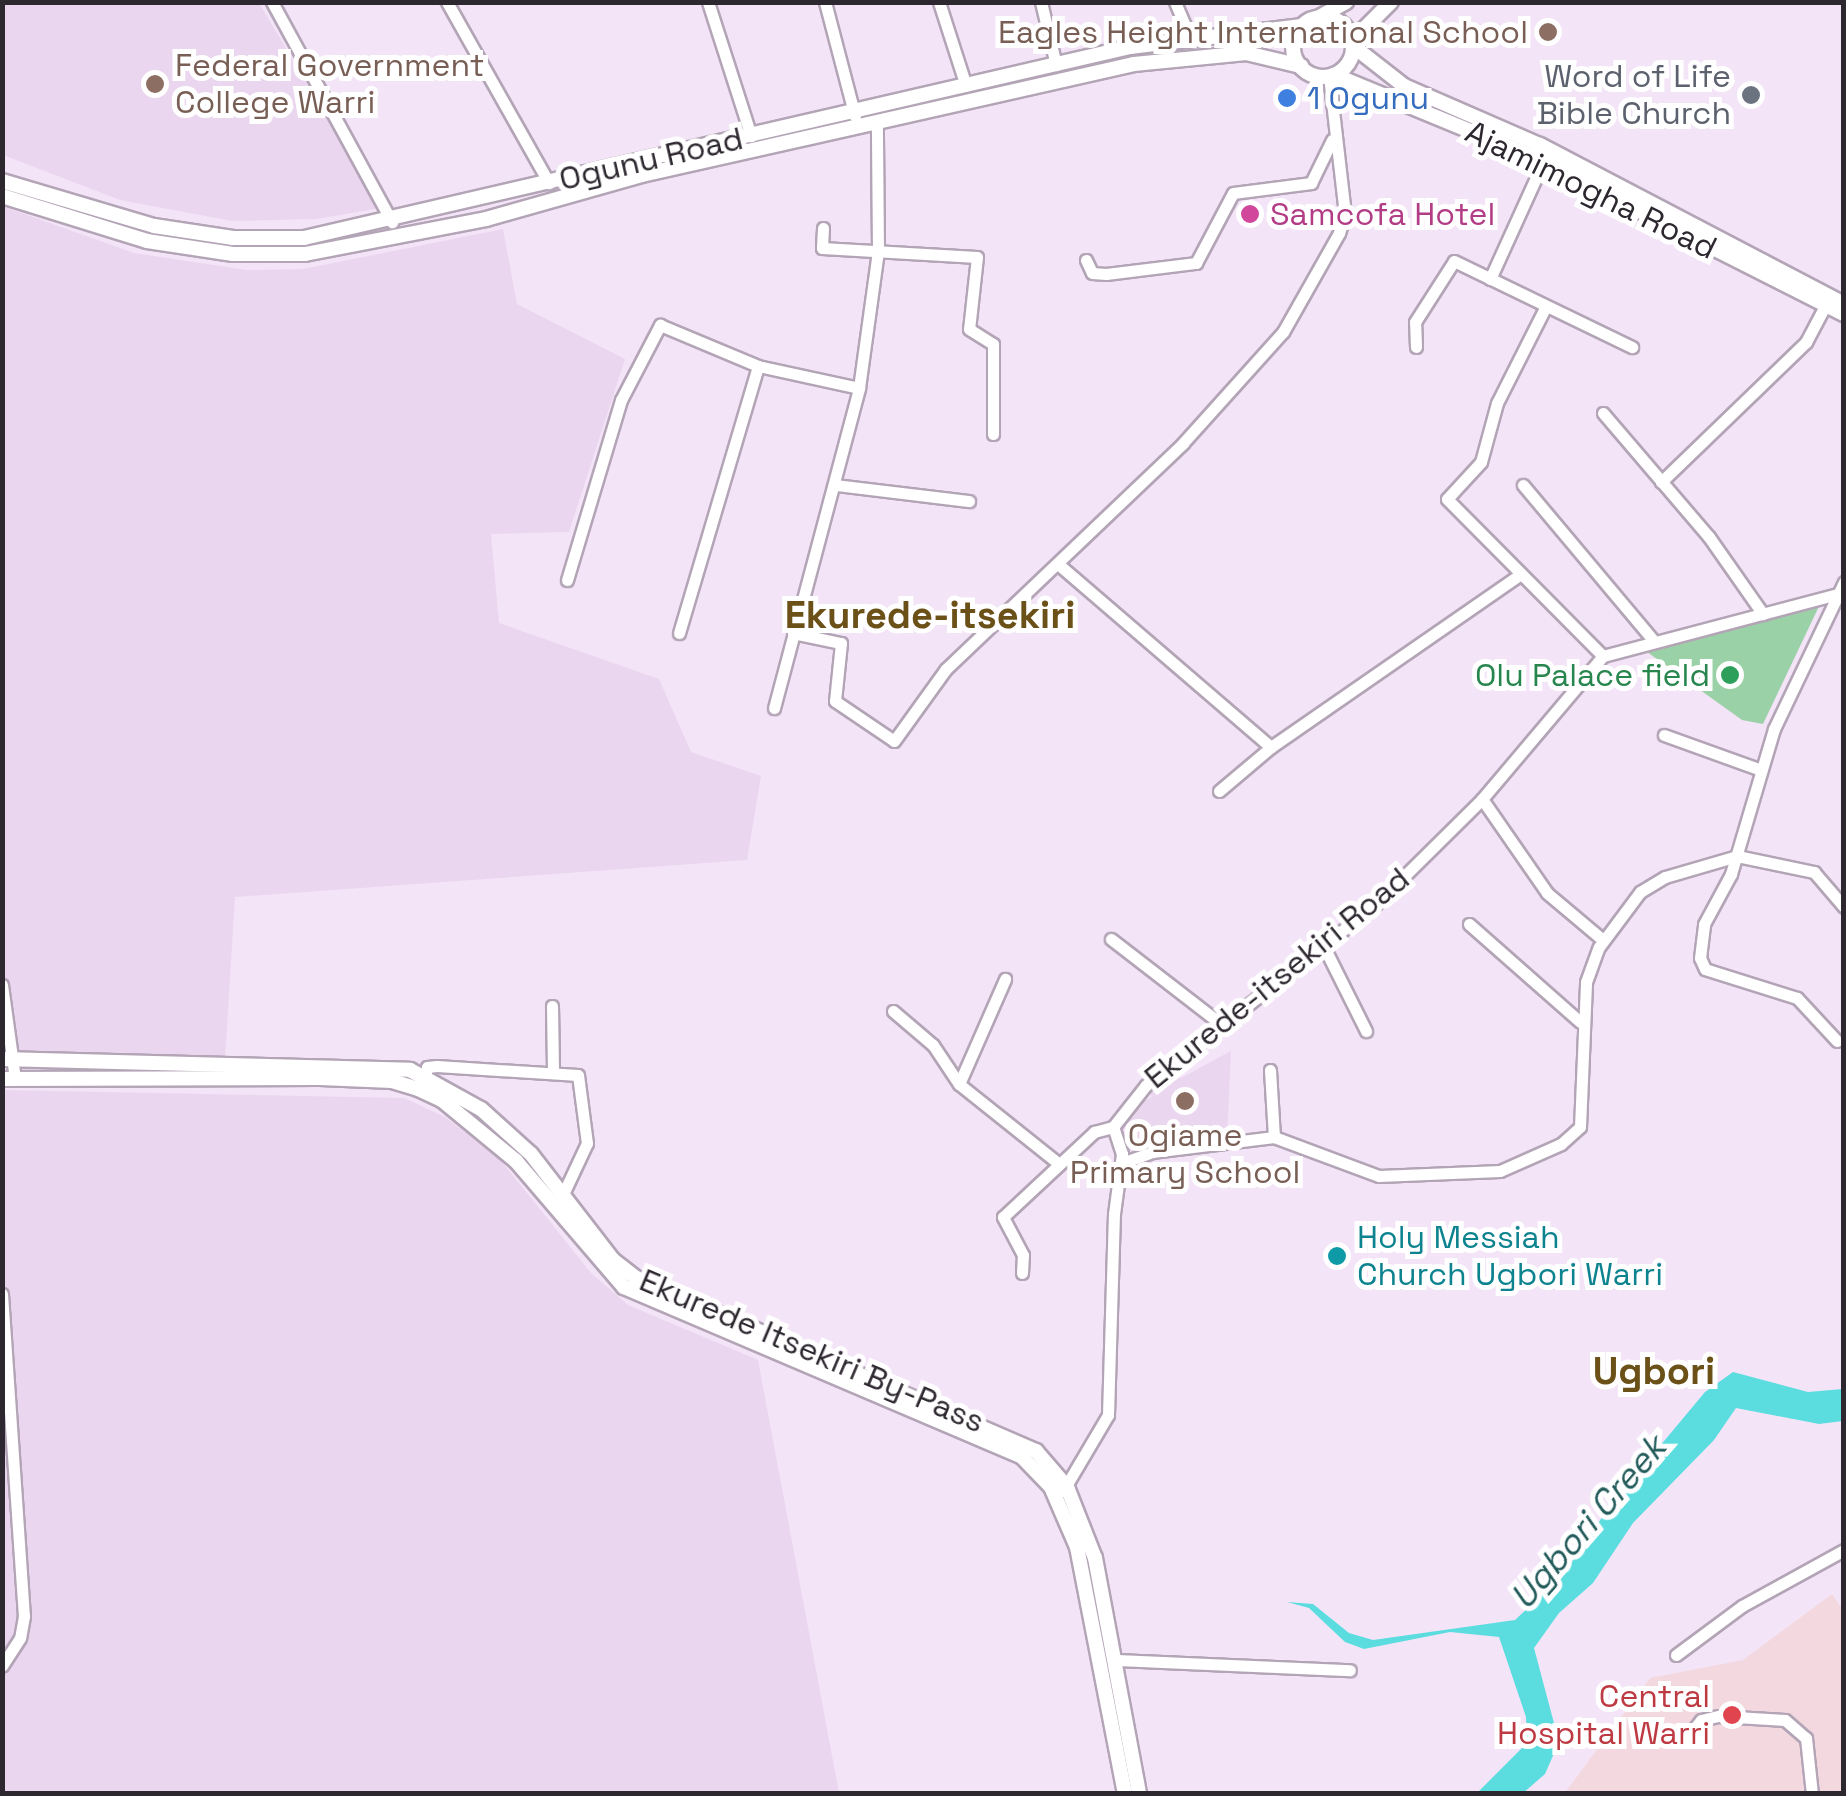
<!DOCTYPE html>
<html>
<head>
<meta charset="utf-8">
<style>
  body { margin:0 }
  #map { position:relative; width:1846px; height:1796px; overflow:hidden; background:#f4e4f8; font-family:"Space Grotesk",sans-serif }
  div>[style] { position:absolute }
  .built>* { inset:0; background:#ebd6f0 }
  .medical>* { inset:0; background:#f3d9df }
  .green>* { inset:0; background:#9bd1a6 }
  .water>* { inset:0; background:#5bdddf }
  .roads { filter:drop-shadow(2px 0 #b3a4b6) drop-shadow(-2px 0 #b3a4b6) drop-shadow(0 2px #b3a4b6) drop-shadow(0 -2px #b3a4b6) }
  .minor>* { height:11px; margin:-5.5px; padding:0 5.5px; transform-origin:5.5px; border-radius:5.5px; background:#fff }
  .major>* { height:14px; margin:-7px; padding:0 7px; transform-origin:7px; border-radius:7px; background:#fff }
  .major>.ring { margin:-7px; padding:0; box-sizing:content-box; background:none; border:14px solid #fff; border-radius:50% }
  .dots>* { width:28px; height:28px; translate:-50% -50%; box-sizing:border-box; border:5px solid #fff; border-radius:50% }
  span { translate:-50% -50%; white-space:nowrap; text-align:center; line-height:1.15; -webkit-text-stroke:10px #fff; paint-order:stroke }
  .education-label { font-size:32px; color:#785e54 }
  .right { translate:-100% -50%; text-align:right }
  .left { translate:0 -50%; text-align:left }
  .worship-label { font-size:32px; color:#5b616d }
  .shop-label { font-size:32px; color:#366cbe }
  .street-label { font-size:32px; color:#2d272f }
  .hotel-label { font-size:32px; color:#b23c85 }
  .leisure-label { font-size:32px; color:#27864d }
  .culture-label { font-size:32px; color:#0d838f }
  .health-label { font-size:32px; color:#be3a42 }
  .water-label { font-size:35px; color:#235b5b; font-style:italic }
  .quarter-label { font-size:38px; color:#6b5118; font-weight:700 }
  .frame { position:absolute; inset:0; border:5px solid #2d272f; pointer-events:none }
</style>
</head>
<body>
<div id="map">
  <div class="built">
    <div style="clip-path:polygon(2px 3px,259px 3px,381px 208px,316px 219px,232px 221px,120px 200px,3px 155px)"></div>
    <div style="clip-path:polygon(2px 206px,134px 253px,247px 270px,303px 269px,503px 229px,517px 304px,625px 359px,569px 532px,491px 534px,499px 623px,659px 679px,691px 752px,761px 776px,747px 860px,235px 897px,225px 1060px,3px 1056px)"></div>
    <div style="clip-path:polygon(1231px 1051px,1227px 1140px,1135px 1155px,1127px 1149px,1120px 1113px,1152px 1097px,1147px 1085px,1165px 1070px,1181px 1078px)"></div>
    <div style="clip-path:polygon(2px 1090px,404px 1098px,445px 1117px,499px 1158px,591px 1273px,628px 1305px,758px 1360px,839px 1793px,3px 1793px)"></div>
  </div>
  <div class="medical">
    <div style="clip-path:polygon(1832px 1594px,1843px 1610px,1843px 1793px,1564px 1794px,1650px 1678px,1743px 1660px)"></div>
  </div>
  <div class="green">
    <div style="clip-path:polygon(1822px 600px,1763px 724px,1742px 720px,1643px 649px)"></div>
  </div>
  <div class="water">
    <div style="clip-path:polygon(1733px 1372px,1808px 1392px,1843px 1389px,1843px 1421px,1819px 1424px,1736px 1408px,1714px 1440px,1633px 1523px,1593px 1583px,1559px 1613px,1534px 1648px,1559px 1742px,1545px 1774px,1523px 1793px,1477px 1793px,1527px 1743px,1526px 1717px,1499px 1637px,1450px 1632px,1364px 1649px,1345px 1642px,1309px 1608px,1287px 1602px,1313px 1604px,1349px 1633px,1373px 1640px,1515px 1620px,1563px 1575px,1609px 1507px,1705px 1392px)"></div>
  </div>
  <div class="roads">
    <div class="minor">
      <div style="left:272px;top:2px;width:251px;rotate:61.4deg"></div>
      <div style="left:447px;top:2px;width:208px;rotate:60.6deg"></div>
      <div style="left:708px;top:2px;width:141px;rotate:72.2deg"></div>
      <div style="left:825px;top:2px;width:118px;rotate:75.3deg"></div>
      <div style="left:939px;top:2px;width:88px;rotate:72.2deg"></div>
      <div style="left:1041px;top:2px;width:65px;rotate:76.6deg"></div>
      <div style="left:1175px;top:2px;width:38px;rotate:67deg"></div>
      <div style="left:823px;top:228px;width:20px;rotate:93deg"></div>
      <div style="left:822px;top:248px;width:155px;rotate:3.3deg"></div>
      <div style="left:977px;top:257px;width:72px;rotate:96.3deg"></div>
      <div style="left:969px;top:329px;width:28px;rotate:32deg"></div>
      <div style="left:993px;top:344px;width:90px;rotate:90deg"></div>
      <div style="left:1086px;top:260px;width:14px;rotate:65deg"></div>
      <div style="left:1092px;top:273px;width:14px;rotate:4deg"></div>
      <div style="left:1106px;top:274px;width:91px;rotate:-7deg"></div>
      <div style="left:1196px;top:263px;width:79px;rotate:-62.1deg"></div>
      <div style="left:1233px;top:193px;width:79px;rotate:-7.3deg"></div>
      <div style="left:1311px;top:183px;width:48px;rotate:-64deg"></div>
      <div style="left:1490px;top:279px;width:128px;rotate:-65.6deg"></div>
      <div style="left:1545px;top:308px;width:106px;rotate:116.8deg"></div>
      <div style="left:1497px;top:403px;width:61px;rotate:105.2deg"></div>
      <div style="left:1481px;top:462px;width:50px;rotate:132.6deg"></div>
      <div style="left:1447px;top:499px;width:221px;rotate:45.2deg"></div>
      <div style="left:1416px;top:347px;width:25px;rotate:-92deg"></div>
      <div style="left:1415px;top:322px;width:72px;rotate:-57.4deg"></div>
      <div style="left:1454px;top:261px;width:198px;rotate:25.8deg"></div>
      <div style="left:1603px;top:413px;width:163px;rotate:49.5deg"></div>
      <div style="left:1709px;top:537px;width:94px;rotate:55deg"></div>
      <div style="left:1661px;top:482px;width:202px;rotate:-44deg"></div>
      <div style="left:1806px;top:342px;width:41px;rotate:-62.2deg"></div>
      <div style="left:836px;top:485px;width:134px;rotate:6.9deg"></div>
      <div style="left:1523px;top:485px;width:202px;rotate:50deg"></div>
      <div style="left:1058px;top:564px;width:281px;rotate:40.7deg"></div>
      <div style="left:567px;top:580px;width:188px;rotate:-73.3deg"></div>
      <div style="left:621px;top:400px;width:85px;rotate:-62.5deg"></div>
      <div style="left:660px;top:325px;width:106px;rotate:22.7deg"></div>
      <div style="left:758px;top:366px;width:103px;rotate:12.3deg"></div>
      <div style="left:679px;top:633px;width:278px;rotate:-73.5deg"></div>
      <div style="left:793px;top:633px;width:49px;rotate:11.8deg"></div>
      <div style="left:841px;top:643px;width:58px;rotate:95.9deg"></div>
      <div style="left:835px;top:701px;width:71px;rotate:34.1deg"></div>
      <div style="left:894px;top:741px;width:89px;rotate:-54.2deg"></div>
      <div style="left:946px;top:669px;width:327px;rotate:-43.6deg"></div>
      <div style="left:1183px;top:443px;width:149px;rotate:-48deg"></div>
      <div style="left:1283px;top:332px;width:114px;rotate:-60.5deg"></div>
      <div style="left:1339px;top:233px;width:20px;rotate:-72deg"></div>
      <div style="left:1345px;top:214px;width:139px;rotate:-96.6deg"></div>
      <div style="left:774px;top:708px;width:331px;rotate:-75.1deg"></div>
      <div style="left:859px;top:388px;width:138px;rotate:-82.1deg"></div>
      <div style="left:878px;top:251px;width:125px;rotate:-90.5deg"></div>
      <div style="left:1664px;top:735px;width:103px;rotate:19.8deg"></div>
      <div style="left:1219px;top:791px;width:68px;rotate:-40.2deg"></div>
      <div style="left:1271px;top:747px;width:304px;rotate:-34.7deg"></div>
      <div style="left:1482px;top:799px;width:114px;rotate:55.3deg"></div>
      <div style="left:1547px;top:893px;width:73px;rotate:40deg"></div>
      <div style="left:1469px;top:924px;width:148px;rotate:41.4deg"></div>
      <div style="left:1111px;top:939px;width:139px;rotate:37.7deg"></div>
      <div style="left:1324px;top:947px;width:94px;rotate:63.4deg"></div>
      <div style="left:2px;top:985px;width:95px;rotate:82.1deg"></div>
      <div style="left:552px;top:1006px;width:64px;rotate:89.1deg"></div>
      <div style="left:893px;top:1011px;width:52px;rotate:40.4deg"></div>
      <div style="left:933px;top:1045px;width:47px;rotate:56.3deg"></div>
      <div style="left:959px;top:1084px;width:127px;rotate:38.6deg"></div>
      <div style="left:1837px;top:1041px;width:59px;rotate:-132.9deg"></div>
      <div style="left:1797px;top:998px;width:96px;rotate:-162.5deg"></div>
      <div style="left:1705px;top:969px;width:12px;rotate:-114deg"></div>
      <div style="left:1700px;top:958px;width:34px;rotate:-83deg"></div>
      <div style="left:1704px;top:924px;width:57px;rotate:-61.6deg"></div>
      <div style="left:1731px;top:874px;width:151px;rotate:-73.5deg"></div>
      <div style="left:1774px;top:729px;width:163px;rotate:-64.5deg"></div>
      <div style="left:1270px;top:1070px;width:67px;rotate:86.6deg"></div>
      <div style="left:425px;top:1076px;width:9px;rotate:-77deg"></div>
      <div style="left:427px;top:1067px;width:10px;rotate:-6deg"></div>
      <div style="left:437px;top:1066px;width:141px;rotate:3.7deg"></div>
      <div style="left:578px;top:1075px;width:69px;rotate:82.5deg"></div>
      <div style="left:587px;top:1143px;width:54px;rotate:115.1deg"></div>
      <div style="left:959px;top:1084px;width:115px;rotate:-66.3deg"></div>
      <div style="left:1113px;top:1127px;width:53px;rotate:-51.8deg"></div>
      <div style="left:1146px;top:1085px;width:293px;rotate:-38.2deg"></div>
      <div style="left:1376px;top:904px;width:149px;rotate:-44.7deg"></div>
      <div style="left:1482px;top:799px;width:187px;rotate:-49.8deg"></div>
      <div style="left:1603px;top:656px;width:242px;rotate:-14.8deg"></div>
      <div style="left:1122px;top:1163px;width:32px;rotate:-20deg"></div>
      <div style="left:1152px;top:1152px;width:123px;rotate:-7deg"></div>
      <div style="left:1274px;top:1137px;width:112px;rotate:20.4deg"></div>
      <div style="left:1379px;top:1176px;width:121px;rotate:-2.4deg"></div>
      <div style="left:1500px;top:1171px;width:67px;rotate:-23.9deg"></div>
      <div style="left:1561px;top:1144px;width:25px;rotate:-42deg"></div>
      <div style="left:1580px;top:1127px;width:145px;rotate:-87.6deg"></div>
      <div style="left:1586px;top:982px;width:37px;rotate:-70deg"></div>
      <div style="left:1599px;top:947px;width:69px;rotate:-53.3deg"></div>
      <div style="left:1640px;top:892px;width:29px;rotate:-31deg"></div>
      <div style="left:1665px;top:877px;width:75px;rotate:-16.3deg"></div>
      <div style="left:1737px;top:856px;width:79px;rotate:11.7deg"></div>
      <div style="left:1814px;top:872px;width:46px;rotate:49.4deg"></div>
      <div style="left:1022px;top:1273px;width:18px;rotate:-87deg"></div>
      <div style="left:1023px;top:1255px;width:43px;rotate:-117.8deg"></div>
      <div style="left:1003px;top:1217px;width:125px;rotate:-43deg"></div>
      <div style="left:1094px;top:1132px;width:20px;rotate:-15deg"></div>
      <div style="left:2px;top:1294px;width:323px;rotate:86.1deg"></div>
      <div style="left:24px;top:1616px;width:22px;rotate:100deg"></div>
      <div style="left:20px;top:1638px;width:33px;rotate:123deg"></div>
      <div style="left:1063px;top:1491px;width:88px;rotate:-59.4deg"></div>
      <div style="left:1108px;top:1415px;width:201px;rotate:-88.3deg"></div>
      <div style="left:1114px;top:1214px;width:61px;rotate:-82.4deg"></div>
      <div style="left:1122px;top:1154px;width:28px;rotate:-108deg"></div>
      <div style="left:1676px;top:1655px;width:82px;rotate:-36.6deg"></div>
      <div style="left:1742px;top:1606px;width:116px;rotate:-28.8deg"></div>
      <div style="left:1117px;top:1660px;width:233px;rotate:2.5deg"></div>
      <div style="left:1689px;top:1735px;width:19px;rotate:-51deg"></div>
      <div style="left:1701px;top:1720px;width:18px;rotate:-13deg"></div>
      <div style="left:1719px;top:1716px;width:66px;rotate:3.5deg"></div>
      <div style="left:1785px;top:1720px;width:28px;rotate:41deg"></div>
      <div style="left:1806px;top:1738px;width:56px;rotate:83.9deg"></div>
    </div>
    <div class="major">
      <div style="left:1321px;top:16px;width:29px;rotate:-29deg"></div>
      <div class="ring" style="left:1293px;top:17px;width:46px;height:46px"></div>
      <div style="left:1353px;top:40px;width:54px;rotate:-45deg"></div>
      <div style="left:1353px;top:46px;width:65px;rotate:38.1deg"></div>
      <div style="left:1404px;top:86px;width:148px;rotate:23.5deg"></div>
      <div style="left:1540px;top:145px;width:343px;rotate:27.6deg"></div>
      <div style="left:1334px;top:75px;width:213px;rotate:22.4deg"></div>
      <div style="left:1531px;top:156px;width:351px;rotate:26.8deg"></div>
      <div style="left:2px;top:181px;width:159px;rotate:16.5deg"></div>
      <div style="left:154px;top:226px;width:80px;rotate:8.6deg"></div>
      <div style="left:233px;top:238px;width:71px"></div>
      <div style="left:304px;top:238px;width:848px;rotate:-13.02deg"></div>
      <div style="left:1130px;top:47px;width:173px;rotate:-7deg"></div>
      <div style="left:2px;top:196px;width:152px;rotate:17.2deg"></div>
      <div style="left:147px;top:241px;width:87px;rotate:8.6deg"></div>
      <div style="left:233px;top:254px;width:72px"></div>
      <div style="left:305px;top:254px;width:184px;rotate:-10.9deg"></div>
      <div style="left:486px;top:219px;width:162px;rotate:-15.8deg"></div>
      <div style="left:642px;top:175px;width:504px;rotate:-12.71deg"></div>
      <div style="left:1134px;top:64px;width:113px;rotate:-5.6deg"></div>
      <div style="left:1246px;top:53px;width:57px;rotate:13.3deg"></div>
      <div style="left:2px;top:1059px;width:408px;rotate:1.5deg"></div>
      <div style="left:410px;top:1070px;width:81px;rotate:28.8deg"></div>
      <div style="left:481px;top:1109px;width:67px;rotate:42deg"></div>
      <div style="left:531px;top:1154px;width:134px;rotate:52.3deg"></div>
      <div style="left:613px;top:1260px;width:29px;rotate:38deg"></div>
      <div style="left:636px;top:1278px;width:436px;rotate:23.4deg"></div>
      <div style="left:1036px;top:1451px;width:48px;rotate:49.3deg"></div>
      <div style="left:1067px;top:1487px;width:76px;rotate:68.5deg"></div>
      <div style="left:1095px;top:1558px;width:240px;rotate:79.4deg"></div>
      <div style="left:2px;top:1079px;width:318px;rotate:-0.2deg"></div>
      <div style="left:320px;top:1078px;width:72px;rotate:2.4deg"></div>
      <div style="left:392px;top:1081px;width:27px;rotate:17deg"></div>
      <div style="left:418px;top:1089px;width:26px;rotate:25deg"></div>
      <div style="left:442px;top:1100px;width:96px;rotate:39.5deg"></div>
      <div style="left:516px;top:1161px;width:166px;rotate:49.4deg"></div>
      <div style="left:624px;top:1287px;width:433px;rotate:23.1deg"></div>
      <div style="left:1022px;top:1457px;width:42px;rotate:46deg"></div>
      <div style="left:1051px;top:1487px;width:65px;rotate:66.6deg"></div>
      <div style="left:1077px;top:1547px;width:252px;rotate:79deg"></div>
    </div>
  </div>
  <div class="dots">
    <div style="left:1548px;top:32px;background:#8d6e63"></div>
    <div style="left:155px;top:84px;background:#8d6e63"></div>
    <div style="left:1751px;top:95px;background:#6b7280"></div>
    <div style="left:1287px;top:98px;background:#3f7fe0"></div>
    <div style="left:1250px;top:214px;background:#d1479c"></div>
    <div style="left:1730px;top:675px;background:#2e9e5b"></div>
    <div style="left:1185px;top:1101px;background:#8d6e63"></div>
    <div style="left:1337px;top:1256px;background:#0f9aa8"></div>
    <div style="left:1732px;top:1715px;background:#e0444e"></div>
  </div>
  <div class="education-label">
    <span class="right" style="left:1528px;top:32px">Eagles Height International School</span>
    <span class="left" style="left:175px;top:84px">Federal Government<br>College Warri</span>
    <span style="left:1185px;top:1154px">Ogiame<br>Primary School</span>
  </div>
  <div class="worship-label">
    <span class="right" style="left:1731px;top:95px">Word of Life<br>Bible Church</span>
  </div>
  <div class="shop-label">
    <span class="left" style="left:1307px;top:98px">1 Ogunu</span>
  </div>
  <div class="street-label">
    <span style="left:651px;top:159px;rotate:-13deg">Ogunu Road</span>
    <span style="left:1591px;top:190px;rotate:26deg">Ajamimogha Road</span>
    <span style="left:1277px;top:978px;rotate:-39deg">Ekurede-itsekiri Road</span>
    <span style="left:812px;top:1351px;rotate:23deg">Ekurede Itsekiri By-Pass</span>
  </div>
  <div class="hotel-label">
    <span class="left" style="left:1270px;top:214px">Samcofa Hotel</span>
  </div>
  <div class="leisure-label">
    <span class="right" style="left:1710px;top:675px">Olu Palace field</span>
  </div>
  <div class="culture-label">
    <span class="left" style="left:1357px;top:1256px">Holy Messiah<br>Church Ugbori Warri</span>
  </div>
  <div class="health-label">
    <span class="right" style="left:1710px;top:1715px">Central<br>Hospital Warri</span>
  </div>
  <div class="water-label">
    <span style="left:1588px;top:1522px;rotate:-49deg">Ugbori Creek</span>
  </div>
  <div class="quarter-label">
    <span style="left:930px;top:616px">Ekurede-itsekiri</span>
    <span style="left:1654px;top:1372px">Ugbori</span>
  </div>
  <div class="frame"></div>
</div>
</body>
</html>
